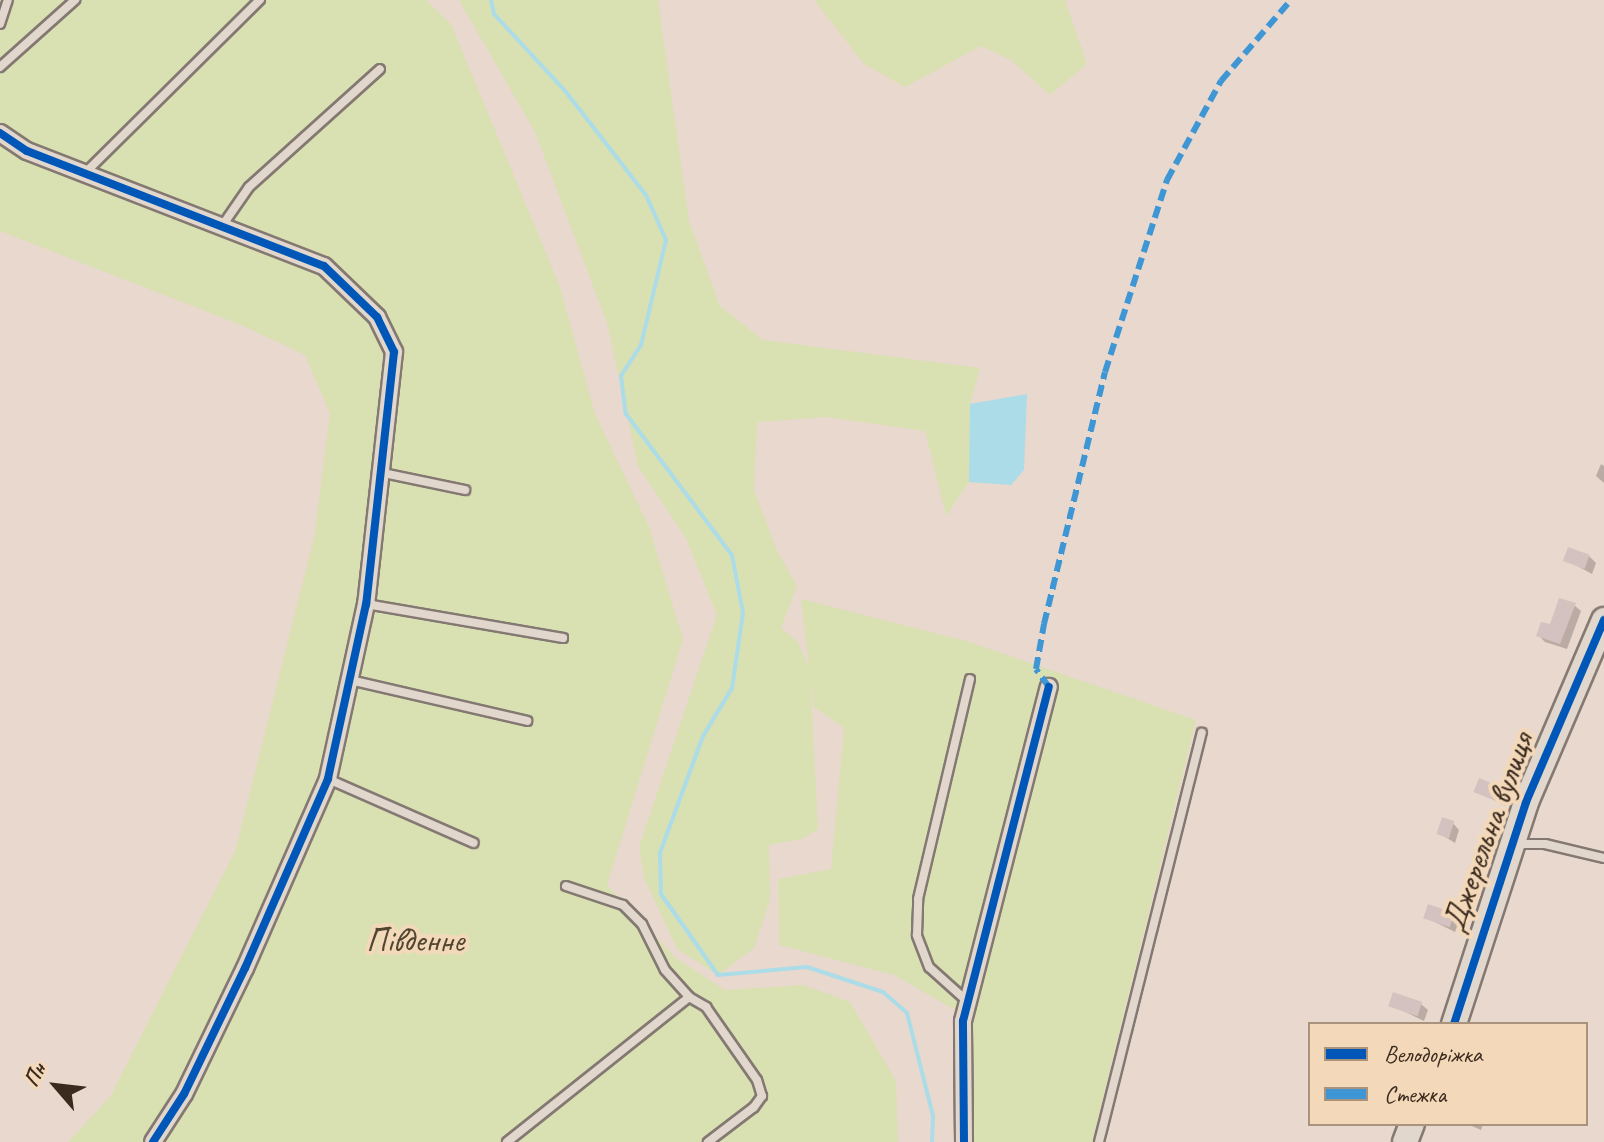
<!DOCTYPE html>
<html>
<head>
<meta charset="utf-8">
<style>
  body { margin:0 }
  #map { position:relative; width:1604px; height:1142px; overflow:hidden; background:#e9d8cd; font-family:Caveat,sans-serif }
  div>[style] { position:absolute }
  .green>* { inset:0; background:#d9e0b2 }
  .water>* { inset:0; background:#abdce7 }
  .shadow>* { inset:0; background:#0003 }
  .stream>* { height:4px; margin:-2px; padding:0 2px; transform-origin:2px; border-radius:2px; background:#abdce7 }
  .building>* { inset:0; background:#d4c2c1; transform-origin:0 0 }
  .roads { filter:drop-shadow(2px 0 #847972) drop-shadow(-2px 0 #847972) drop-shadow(0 2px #847972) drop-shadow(0 -2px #847972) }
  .lane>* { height:8px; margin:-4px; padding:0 4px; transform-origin:4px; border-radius:4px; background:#e1d7cd }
  .street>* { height:16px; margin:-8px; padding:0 8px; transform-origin:8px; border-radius:8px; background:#e1d7cd }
  .secondary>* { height:24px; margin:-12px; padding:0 12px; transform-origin:12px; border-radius:12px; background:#e1d7cd }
  .quiet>* { height:6px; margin-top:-3px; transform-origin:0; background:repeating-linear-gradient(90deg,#3e96d5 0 12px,transparent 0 18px) }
  .cycleway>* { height:8px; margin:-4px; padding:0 4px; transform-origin:4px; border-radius:4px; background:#0057b8 }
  span { translate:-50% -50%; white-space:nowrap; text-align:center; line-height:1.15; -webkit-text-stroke:8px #f3d9ba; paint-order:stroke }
  .street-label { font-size:34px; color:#3b2a1e }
  .park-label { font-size:34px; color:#514631 }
  .legend { position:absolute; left:1308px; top:1022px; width:280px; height:104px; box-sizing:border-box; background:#f3d9ba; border:2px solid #a9937c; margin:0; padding:10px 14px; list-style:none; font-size:24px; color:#3b2a1e }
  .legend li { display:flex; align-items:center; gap:16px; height:40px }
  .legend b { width:40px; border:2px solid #a9937c }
  .north { position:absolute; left:16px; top:1046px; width:80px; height:80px; -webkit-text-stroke:6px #f3d9ba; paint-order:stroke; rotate:298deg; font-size:22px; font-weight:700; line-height:32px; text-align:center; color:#3b2a1e }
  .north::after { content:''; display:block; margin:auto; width:28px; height:36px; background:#3b2a1e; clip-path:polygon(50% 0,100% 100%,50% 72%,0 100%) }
</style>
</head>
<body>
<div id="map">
  <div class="green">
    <div style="clip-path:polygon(0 0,426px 0,451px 24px,560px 287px,595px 414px,649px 527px,683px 639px,607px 885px,676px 958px,725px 990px,803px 985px,850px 1002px,896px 1081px,898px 1142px,68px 1142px,110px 1097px,235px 851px,314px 538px,330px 414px,305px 355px,241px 325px,0 231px)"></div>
    <div style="clip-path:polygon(459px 0,658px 0,689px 221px,720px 306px,763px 340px,980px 368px,970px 404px,969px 482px,946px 516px,925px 431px,826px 417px,757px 422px,754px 490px,778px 553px,797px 586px,781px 628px,798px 642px,810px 670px,818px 829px,802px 839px,769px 845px,770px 900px,754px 948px,718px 975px,677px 949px,644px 878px,639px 847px,717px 615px,686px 538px,638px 466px,607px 323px,535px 132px)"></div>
    <div style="clip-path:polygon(814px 0,1065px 0,1087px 64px,1050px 95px,1011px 60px,981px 46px,905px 87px,864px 64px)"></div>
    <div style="clip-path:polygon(801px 599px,966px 641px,1196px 720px,1092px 1142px,971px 1142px,973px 1020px,894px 975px,779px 945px,778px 879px,831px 869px,844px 728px,814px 707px)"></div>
  </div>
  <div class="water">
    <div style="clip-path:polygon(1027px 394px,1024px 470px,1011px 485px,969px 482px,970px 404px)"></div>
  </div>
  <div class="shadow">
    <div style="clip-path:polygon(1601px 464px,1604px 466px,1604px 483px,1596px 476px)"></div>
    <div style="clip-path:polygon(1589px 556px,1596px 563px,1592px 574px,1566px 560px)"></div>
    <div style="clip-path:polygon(1574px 605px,1581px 611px,1567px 649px,1545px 642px,1538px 635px)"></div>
    <div style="clip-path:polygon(1503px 789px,1509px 796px,1505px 806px,1477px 791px)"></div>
    <div style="clip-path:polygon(1453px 823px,1459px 830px,1455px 843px,1439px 833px)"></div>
    <div style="clip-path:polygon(1452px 915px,1459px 921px,1455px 932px,1425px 917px)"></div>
    <div style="clip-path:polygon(1421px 1004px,1428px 1010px,1424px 1021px,1391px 1005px)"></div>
    <div style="clip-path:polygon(1467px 1124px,1483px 1124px,1481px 1130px)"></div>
  </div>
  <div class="stream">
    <div style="left:491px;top:0;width:14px;rotate:78deg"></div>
    <div style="left:494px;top:14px;width:106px;rotate:47.3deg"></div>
    <div style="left:566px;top:92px;width:130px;rotate:52.2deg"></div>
    <div style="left:646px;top:195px;width:49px;rotate:66deg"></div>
    <div style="left:666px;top:240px;width:108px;rotate:103.4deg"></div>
    <div style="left:641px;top:345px;width:37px;rotate:123deg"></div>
    <div style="left:621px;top:376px;width:38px;rotate:83deg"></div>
    <div style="left:626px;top:414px;width:176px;rotate:53.1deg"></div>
    <div style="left:732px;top:555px;width:59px;rotate:79.3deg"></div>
    <div style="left:743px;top:613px;width:76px;rotate:98.3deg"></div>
    <div style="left:732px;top:688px;width:56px;rotate:121.1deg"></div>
    <div style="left:703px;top:736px;width:125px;rotate:110.2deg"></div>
    <div style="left:660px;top:853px;width:41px;rotate:88.6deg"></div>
    <div style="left:661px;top:894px;width:99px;rotate:54.9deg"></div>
    <div style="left:718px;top:975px;width:89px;rotate:-5.1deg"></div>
    <div style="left:807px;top:967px;width:80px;rotate:18.2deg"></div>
    <div style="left:883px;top:992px;width:32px;rotate:41deg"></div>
    <div style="left:907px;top:1013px;width:106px;rotate:75.8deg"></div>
    <div style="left:933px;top:1116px;width:26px;rotate:92deg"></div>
  </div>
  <div class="building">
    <div style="left:1568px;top:547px;width:23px;height:15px;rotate:20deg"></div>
    <div style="clip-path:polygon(1559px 598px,1576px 603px,1560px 644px,1536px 636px,1541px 622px,1550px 624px)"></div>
    <div style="left:1479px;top:778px;width:27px;height:15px;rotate:22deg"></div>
    <div style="left:1442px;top:817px;width:13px;height:18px;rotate:18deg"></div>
    <div style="left:1428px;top:904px;width:28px;height:15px;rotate:19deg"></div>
    <div style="left:1393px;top:992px;width:31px;height:15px;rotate:19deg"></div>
  </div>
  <div class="roads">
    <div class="lane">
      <div style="left:0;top:24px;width:25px;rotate:-72deg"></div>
      <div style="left:0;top:67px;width:101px;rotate:-41.8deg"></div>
      <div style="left:85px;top:173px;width:246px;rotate:-44.7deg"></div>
      <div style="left:222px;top:226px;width:47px;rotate:-55.3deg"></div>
      <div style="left:249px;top:187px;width:176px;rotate:-42deg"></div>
      <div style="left:383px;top:473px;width:84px;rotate:11.7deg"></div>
      <div style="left:366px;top:604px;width:200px;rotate:9.8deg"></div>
      <div style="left:350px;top:680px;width:182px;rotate:13deg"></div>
      <div style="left:328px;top:779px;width:159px;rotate:23.7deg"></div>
      <div style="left:1518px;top:844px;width:27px"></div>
      <div style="left:1545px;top:844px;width:61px;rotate:13.3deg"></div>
      <div style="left:566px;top:886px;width:60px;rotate:18.4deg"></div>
      <div style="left:623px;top:905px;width:27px;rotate:45deg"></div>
      <div style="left:642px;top:924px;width:51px;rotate:63.4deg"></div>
      <div style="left:665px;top:970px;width:36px;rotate:48deg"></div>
      <div style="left:689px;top:997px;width:20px;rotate:30deg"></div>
      <div style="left:706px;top:1007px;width:89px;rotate:55.1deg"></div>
      <div style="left:757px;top:1080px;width:17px;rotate:73deg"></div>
      <div style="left:762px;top:1096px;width:14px;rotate:126deg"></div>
      <div style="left:754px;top:1107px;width:58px;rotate:142.7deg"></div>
      <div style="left:968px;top:1002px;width:52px;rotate:-138.1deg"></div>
      <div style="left:929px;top:967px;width:34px;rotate:-111deg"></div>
      <div style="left:917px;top:935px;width:36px;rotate:-88deg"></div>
      <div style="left:918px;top:899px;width:226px;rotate:-76.7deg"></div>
      <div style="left:507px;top:1142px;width:233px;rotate:-38.5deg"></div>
      <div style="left:1099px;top:1142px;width:422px;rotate:-75.9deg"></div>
    </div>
    <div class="street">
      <div style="left:0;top:133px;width:32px;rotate:34deg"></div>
      <div style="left:27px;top:151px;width:318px;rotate:21.2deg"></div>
      <div style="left:324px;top:266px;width:74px;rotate:43.9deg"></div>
      <div style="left:377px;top:317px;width:39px;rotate:64deg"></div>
      <div style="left:394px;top:352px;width:254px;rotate:96.3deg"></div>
      <div style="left:366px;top:604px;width:179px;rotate:102.3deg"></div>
      <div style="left:328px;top:779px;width:206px;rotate:113.7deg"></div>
      <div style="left:245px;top:968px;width:140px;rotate:115.8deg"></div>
      <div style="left:184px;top:1094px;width:57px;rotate:122.9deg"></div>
      <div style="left:964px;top:1142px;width:121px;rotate:-90.5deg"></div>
      <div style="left:963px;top:1021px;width:345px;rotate:-75.6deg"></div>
    </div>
    <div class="secondary">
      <div style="left:1454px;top:1024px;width:233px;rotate:-72deg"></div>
      <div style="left:1526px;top:802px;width:198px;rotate:-66.8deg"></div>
      <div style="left:1405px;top:1142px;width:19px;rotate:-69deg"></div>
    </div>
  </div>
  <div class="quiet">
    <div style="left:1049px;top:687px;width:22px;rotate:-126deg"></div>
    <div style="left:1036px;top:669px;width:46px;rotate:-79.9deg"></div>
    <div style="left:1044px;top:624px;width:259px;rotate:-76.4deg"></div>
    <div style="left:1105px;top:372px;width:202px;rotate:-72.1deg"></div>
    <div style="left:1167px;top:180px;width:113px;rotate:-61.4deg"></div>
    <div style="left:1221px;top:81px;width:107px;rotate:-49.2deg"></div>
  </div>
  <div class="cycleway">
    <div style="left:0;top:133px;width:32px;rotate:34deg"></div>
    <div style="left:27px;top:151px;width:318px;rotate:21.2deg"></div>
    <div style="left:324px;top:266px;width:74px;rotate:43.9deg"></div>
    <div style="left:377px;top:317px;width:39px;rotate:64deg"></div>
    <div style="left:394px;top:352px;width:254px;rotate:96.3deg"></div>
    <div style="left:366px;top:604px;width:179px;rotate:102.3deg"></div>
    <div style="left:328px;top:779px;width:206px;rotate:113.7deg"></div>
    <div style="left:245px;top:968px;width:140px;rotate:115.8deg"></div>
    <div style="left:184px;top:1094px;width:57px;rotate:122.9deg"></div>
    <div style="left:1454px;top:1024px;width:233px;rotate:-72deg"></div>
    <div style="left:1526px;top:802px;width:198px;rotate:-66.8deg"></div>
    <div style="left:964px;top:1142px;width:121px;rotate:-90.5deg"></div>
    <div style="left:963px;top:1021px;width:345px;rotate:-75.6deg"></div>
  </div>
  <div class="street-label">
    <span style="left:1487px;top:832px;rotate:-70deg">Джерельна вулиця</span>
  </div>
  <div class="park-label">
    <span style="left:415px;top:940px">Південне</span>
  </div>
  <ul class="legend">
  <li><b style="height:10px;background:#0057b8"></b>Велодоріжка</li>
  <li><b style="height:10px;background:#3e96d5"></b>Стежка</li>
  </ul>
  <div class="north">Пн</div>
</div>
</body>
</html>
